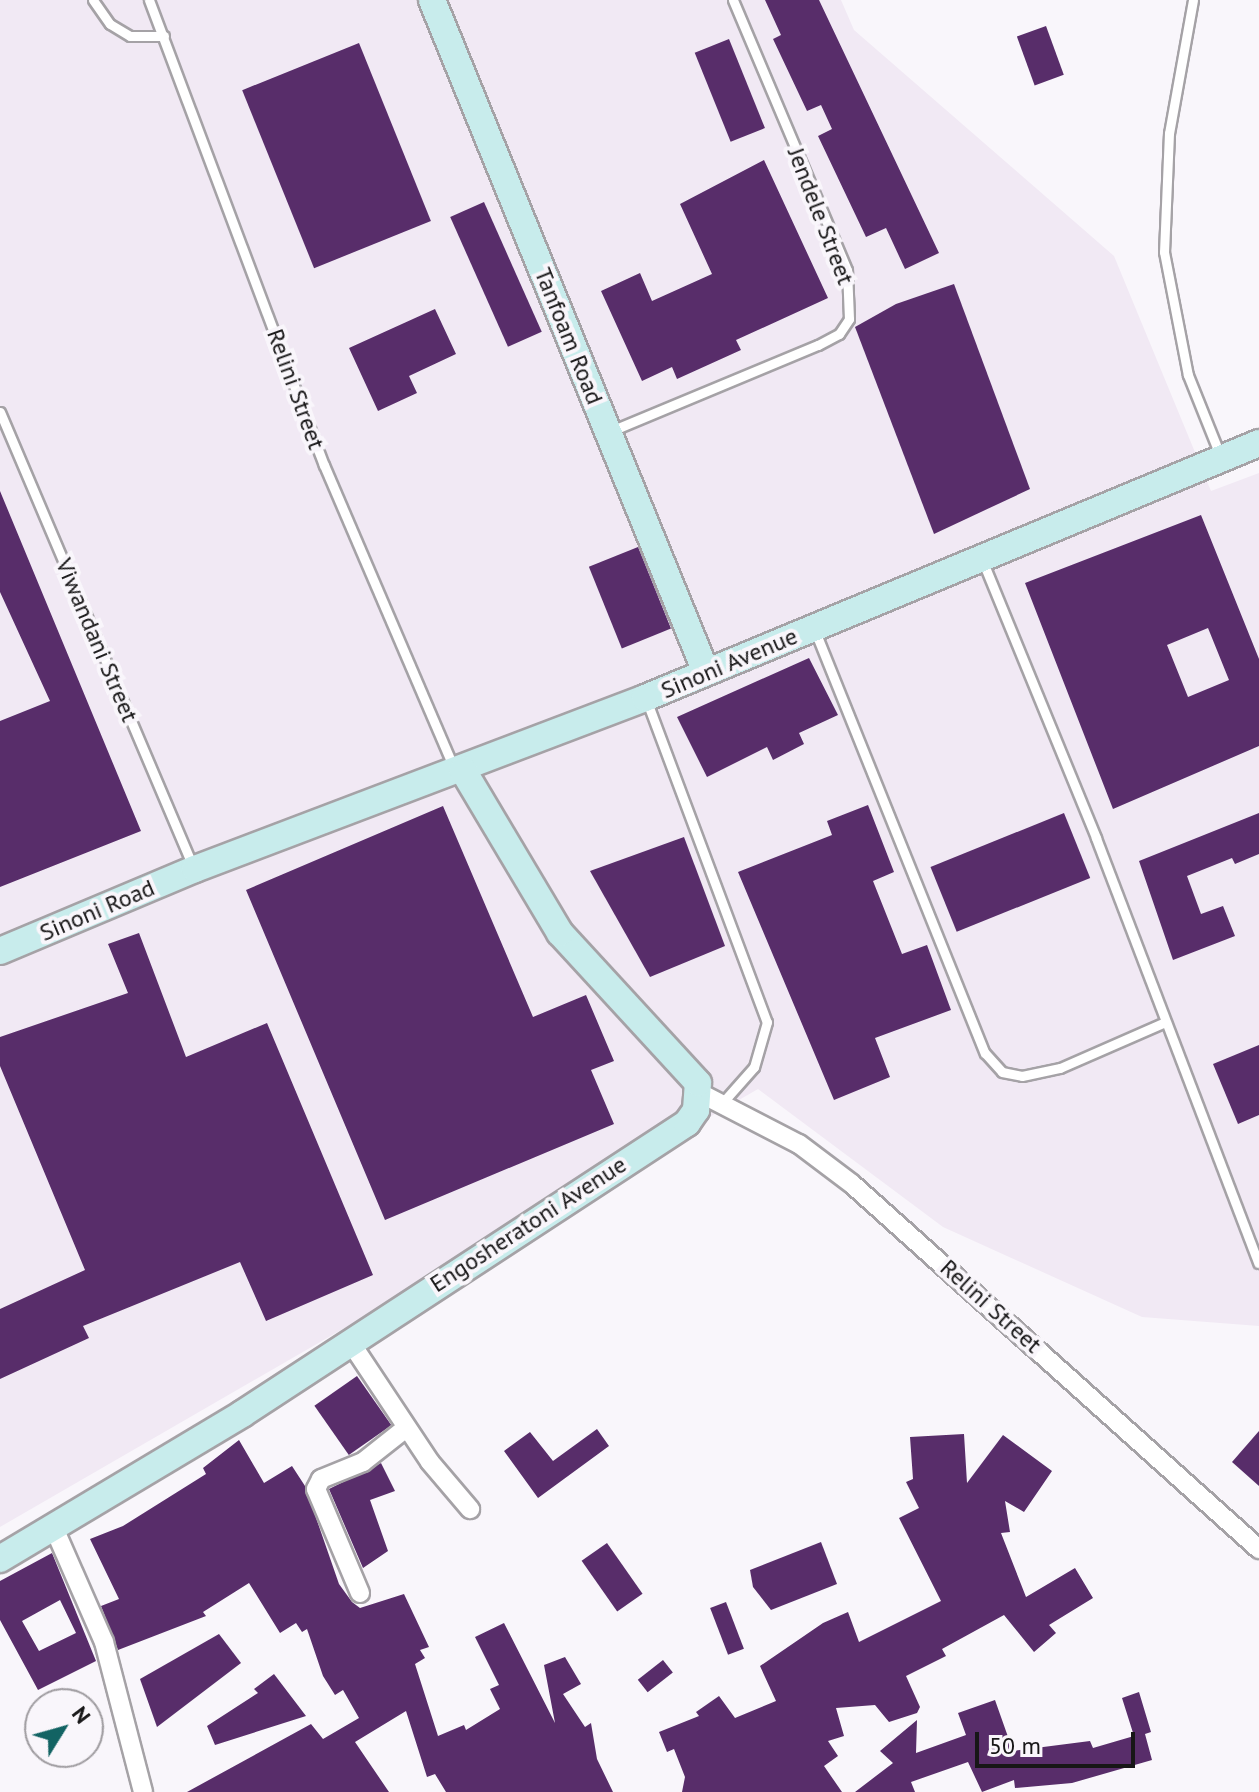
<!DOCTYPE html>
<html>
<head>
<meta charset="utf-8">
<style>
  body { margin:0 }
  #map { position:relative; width:1259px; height:1792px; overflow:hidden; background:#f9f6fb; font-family:"PT Sans",sans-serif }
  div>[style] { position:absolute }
  .built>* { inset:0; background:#f1e9f4 }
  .building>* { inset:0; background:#582d6a; transform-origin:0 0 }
  .roads { filter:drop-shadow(2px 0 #a5a2a6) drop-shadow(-2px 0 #a5a2a6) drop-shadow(0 2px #a5a2a6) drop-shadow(0 -2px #a5a2a6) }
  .lane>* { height:9px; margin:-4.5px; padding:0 4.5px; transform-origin:4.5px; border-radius:4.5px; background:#fff }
  .street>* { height:18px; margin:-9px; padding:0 9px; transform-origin:9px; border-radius:9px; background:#fff }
  .secondary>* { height:26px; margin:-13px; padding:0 13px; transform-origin:13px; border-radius:13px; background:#c8ecec }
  span { translate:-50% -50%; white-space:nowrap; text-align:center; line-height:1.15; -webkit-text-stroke:8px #f9f6fb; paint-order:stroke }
  .street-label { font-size:24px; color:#171617 }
  .north { position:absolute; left:24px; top:1688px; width:80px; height:80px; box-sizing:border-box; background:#f9f6fb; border:2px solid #9f9ca0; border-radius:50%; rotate:53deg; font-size:22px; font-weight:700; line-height:32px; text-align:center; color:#171617 }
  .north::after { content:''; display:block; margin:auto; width:28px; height:36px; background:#126363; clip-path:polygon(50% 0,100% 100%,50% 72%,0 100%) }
  .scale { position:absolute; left:975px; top:1732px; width:160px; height:36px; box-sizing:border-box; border:4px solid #171617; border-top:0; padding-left:10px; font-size:24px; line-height:28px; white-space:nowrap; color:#171617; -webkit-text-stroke:6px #f9f6fb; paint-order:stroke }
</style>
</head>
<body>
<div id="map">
  <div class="built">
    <div style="clip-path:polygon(0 0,841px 0,854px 30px,1114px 256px,1211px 491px,1259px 473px,1259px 1326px,1142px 1317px,943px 1227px,758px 1089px,0 1527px)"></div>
  </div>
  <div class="building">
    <div style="clip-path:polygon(765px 0,819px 0,939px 253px,905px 269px,886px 228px,866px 237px,818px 136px,832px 129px,821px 105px,807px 111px,773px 39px,781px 35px)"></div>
    <div style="left:1046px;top:26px;width:52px;height:31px;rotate:70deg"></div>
    <div style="left:729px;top:39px;width:96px;height:37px;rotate:68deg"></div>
    <div style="left:359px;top:43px;width:192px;height:126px;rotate:68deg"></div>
    <div style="clip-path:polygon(764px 160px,828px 298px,736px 340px,741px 350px,677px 379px,672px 367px,642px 381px,601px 291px,640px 273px,652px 301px,712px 274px,680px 204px)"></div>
    <div style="left:484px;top:202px;width:142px;height:37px;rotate:66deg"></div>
    <div style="clip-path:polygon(954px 284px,1030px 489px,934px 534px,855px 327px,896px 304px)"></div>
    <div style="clip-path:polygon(435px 309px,456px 354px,409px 376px,417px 393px,378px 411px,349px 348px)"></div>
    <div style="clip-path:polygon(0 491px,141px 831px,0 887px,0 721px,50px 701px,0 592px)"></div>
    <div style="clip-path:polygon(evenodd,1201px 515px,1259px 659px,1259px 746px,1113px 809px,1025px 583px,1201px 515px,1208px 628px,1229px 680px,1188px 697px,1167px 645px,1208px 628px)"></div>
    <div style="left:638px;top:547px;width:88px;height:53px;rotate:68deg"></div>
    <div style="clip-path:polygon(809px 658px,838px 715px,799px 733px,804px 744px,773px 760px,767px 747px,707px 777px,677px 717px)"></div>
    <div style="clip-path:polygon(868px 805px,894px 872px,873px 881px,902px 954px,927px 945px,951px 1010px,875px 1038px,890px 1077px,834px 1100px,738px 872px,832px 835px,827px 821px)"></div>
    <div style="clip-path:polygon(443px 806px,533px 1017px,586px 995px,614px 1061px,591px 1070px,614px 1124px,385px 1220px,246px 890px)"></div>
    <div style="left:1064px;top:813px;width:70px;height:144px;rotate:68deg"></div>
    <div style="clip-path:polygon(1259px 813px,1259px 854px,1235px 864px,1232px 858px,1187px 876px,1201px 914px,1223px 906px,1235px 936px,1173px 960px,1139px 861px)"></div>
    <div style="clip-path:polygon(684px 837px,725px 946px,650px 977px,590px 871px)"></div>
    <div style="clip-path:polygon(139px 933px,186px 1057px,267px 1023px,373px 1275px,266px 1321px,240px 1262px,83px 1326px,89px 1338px,0 1379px,0 1309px,85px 1270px,0 1066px,0 1037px,128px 993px,108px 944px)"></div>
    <div style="clip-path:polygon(1259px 1045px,1259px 1115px,1238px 1124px,1213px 1064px)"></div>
    <div style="left:357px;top:1376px;width:60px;height:52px;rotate:55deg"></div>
    <div style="clip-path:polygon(597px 1429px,609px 1446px,538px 1498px,504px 1451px,530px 1432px,553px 1461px)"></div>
    <div style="clip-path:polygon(1259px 1431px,1259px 1486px,1232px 1462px)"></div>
    <div style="clip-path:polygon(964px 1434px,967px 1483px,1003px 1435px,1052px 1471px,1024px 1512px,1005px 1501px,1010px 1532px,1001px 1533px,1026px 1597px,1075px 1568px,1093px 1598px,1049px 1625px,1056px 1633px,1034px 1652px,1004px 1615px,942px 1649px,946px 1656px,906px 1676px,920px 1707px,917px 1713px,889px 1722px,875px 1705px,836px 1708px,844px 1736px,828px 1741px,838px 1756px,824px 1766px,842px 1792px,682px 1792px,685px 1777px,674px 1749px,667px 1752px,659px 1732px,699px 1716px,696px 1712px,719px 1696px,735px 1718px,776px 1701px,760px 1666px,823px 1623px,848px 1612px,859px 1642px,941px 1601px,899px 1518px,919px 1508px,906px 1482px,913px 1479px,910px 1437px)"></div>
    <div style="clip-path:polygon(239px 1440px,264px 1483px,292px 1466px,305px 1486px,339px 1584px,352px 1602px,360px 1608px,404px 1594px,429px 1647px,420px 1650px,425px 1658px,415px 1664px,438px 1736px,464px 1725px,466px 1730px,500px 1709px,490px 1689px,499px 1685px,475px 1637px,504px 1623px,555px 1723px,544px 1665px,565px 1657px,581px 1684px,563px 1694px,585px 1727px,591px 1723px,597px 1759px,613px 1792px,446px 1792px,435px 1774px,427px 1777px,406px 1711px,355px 1742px,389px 1792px,187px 1792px,311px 1724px,323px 1739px,359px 1718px,343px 1690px,335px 1695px,323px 1676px,307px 1629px,302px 1632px,296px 1623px,280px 1633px,249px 1583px,203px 1612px,206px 1616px,118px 1650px,101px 1606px,119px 1599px,90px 1539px,123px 1526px,206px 1474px,203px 1468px)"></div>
    <div style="clip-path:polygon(381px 1463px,395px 1491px,370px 1500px,388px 1551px,363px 1568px,329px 1489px)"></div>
    <div style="clip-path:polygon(821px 1542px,837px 1584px,771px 1610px,753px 1587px,750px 1570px)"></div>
    <div style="left:607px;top:1543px;width:62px;height:31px;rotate:55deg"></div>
    <div style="clip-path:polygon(evenodd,52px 1553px,96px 1661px,38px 1690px,0 1620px,0 1581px,52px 1553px,60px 1600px,76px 1633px,39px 1651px,22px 1621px,60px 1600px)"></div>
    <div style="left:726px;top:1602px;width:50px;height:17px;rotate:69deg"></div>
    <div style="clip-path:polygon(219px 1634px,241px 1663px,157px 1727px,140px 1679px)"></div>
    <div style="left:663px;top:1660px;width:16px;height:32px;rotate:52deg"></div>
    <div style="clip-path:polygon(274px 1674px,306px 1716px,215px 1745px,207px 1726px,258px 1693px,254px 1689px)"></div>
    <div style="clip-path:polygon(1139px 1692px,1151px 1732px,1145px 1734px,1152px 1760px,1072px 1783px,1015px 1788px,1014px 1780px,982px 1792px,968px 1762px,911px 1782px,915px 1792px,855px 1792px,893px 1763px,880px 1751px,917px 1720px,916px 1753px,966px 1735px,958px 1713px,995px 1700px,1013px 1751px,1090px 1741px,1093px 1748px,1134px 1736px,1122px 1698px)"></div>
  </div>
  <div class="roads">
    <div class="lane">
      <div style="left:93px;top:0;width:29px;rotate:55deg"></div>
      <div style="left:110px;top:24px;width:23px;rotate:31deg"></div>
      <div style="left:130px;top:36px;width:34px"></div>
      <div style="left:149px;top:0;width:497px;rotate:69.4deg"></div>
      <div style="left:324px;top:465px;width:332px;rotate:66.8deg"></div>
      <div style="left:1193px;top:0;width:135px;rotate:100.2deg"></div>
      <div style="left:1169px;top:133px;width:119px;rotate:92.4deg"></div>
      <div style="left:1164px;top:252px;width:125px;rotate:79deg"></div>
      <div style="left:1188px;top:375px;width:86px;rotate:68.2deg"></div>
      <div style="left:0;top:412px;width:496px;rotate:67deg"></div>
      <div style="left:611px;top:431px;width:224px;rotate:-22.6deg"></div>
      <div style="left:818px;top:345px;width:24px;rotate:-28deg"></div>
      <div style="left:839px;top:334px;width:18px;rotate:-56deg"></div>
      <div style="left:849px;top:319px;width:49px;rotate:-92.3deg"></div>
      <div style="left:847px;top:270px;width:293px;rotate:-112.9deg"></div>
      <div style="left:983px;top:562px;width:298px;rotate:67.7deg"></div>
      <div style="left:1096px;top:838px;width:455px;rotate:69.1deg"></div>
      <div style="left:815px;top:631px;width:455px;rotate:68.1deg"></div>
      <div style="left:985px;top:1053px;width:25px;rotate:48deg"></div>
      <div style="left:1002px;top:1072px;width:20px;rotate:11deg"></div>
      <div style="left:1022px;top:1076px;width:39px;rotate:-12deg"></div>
      <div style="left:1060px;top:1068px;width:112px;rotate:-23.6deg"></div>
      <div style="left:646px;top:699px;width:345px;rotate:69.5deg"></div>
      <div style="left:767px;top:1022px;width:47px;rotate:106.1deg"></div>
      <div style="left:754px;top:1067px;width:48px;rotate:131.6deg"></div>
    </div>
    <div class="street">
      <div style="left:700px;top:1093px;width:111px;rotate:27.3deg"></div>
      <div style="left:799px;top:1144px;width:66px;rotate:37deg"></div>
      <div style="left:852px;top:1184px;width:547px;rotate:41.89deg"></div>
      <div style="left:349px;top:1340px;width:146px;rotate:56.4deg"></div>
      <div style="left:430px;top:1462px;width:62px;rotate:49.6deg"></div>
      <div style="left:54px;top:1528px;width:124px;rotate:66.3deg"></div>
      <div style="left:104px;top:1642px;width:155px;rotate:75.4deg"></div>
      <div style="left:360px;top:1593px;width:113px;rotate:-112.9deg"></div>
      <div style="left:316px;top:1489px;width:11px;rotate:-63deg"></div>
      <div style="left:321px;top:1479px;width:45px;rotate:-22deg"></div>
      <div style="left:363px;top:1462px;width:55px;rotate:-38.3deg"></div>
    </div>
    <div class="secondary">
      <div style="left:432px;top:0;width:726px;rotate:67.82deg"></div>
      <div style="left:0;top:951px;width:212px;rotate:-22.8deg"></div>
      <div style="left:195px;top:869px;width:481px;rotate:-20.8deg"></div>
      <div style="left:645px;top:698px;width:665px;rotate:-22.55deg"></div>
      <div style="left:0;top:1559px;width:282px;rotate:-30.9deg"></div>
      <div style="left:242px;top:1414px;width:532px;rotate:-33.18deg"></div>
      <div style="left:687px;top:1123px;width:16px;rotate:-55deg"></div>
      <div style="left:696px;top:1110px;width:27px;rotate:-86deg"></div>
      <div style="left:698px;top:1083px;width:204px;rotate:-132.6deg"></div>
      <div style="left:560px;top:933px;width:190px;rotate:-120.8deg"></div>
    </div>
  </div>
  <div class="street-label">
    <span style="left:821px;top:216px;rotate:69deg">Jendele Street</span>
    <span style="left:569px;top:336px;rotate:68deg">Tanfoam Road</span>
    <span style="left:296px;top:389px;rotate:70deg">Relini Street</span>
    <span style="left:97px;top:640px;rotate:67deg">Viwandani Street</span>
    <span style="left:729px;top:663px;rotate:-23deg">Sinoni Avenue</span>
    <span style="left:97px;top:910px;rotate:-23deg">Sinoni Road</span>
    <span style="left:528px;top:1224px;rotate:-33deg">Engosheratoni Avenue</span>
    <span style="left:991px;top:1306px;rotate:42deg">Relini Street</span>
  </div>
  <div class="north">N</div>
  <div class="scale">50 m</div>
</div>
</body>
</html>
